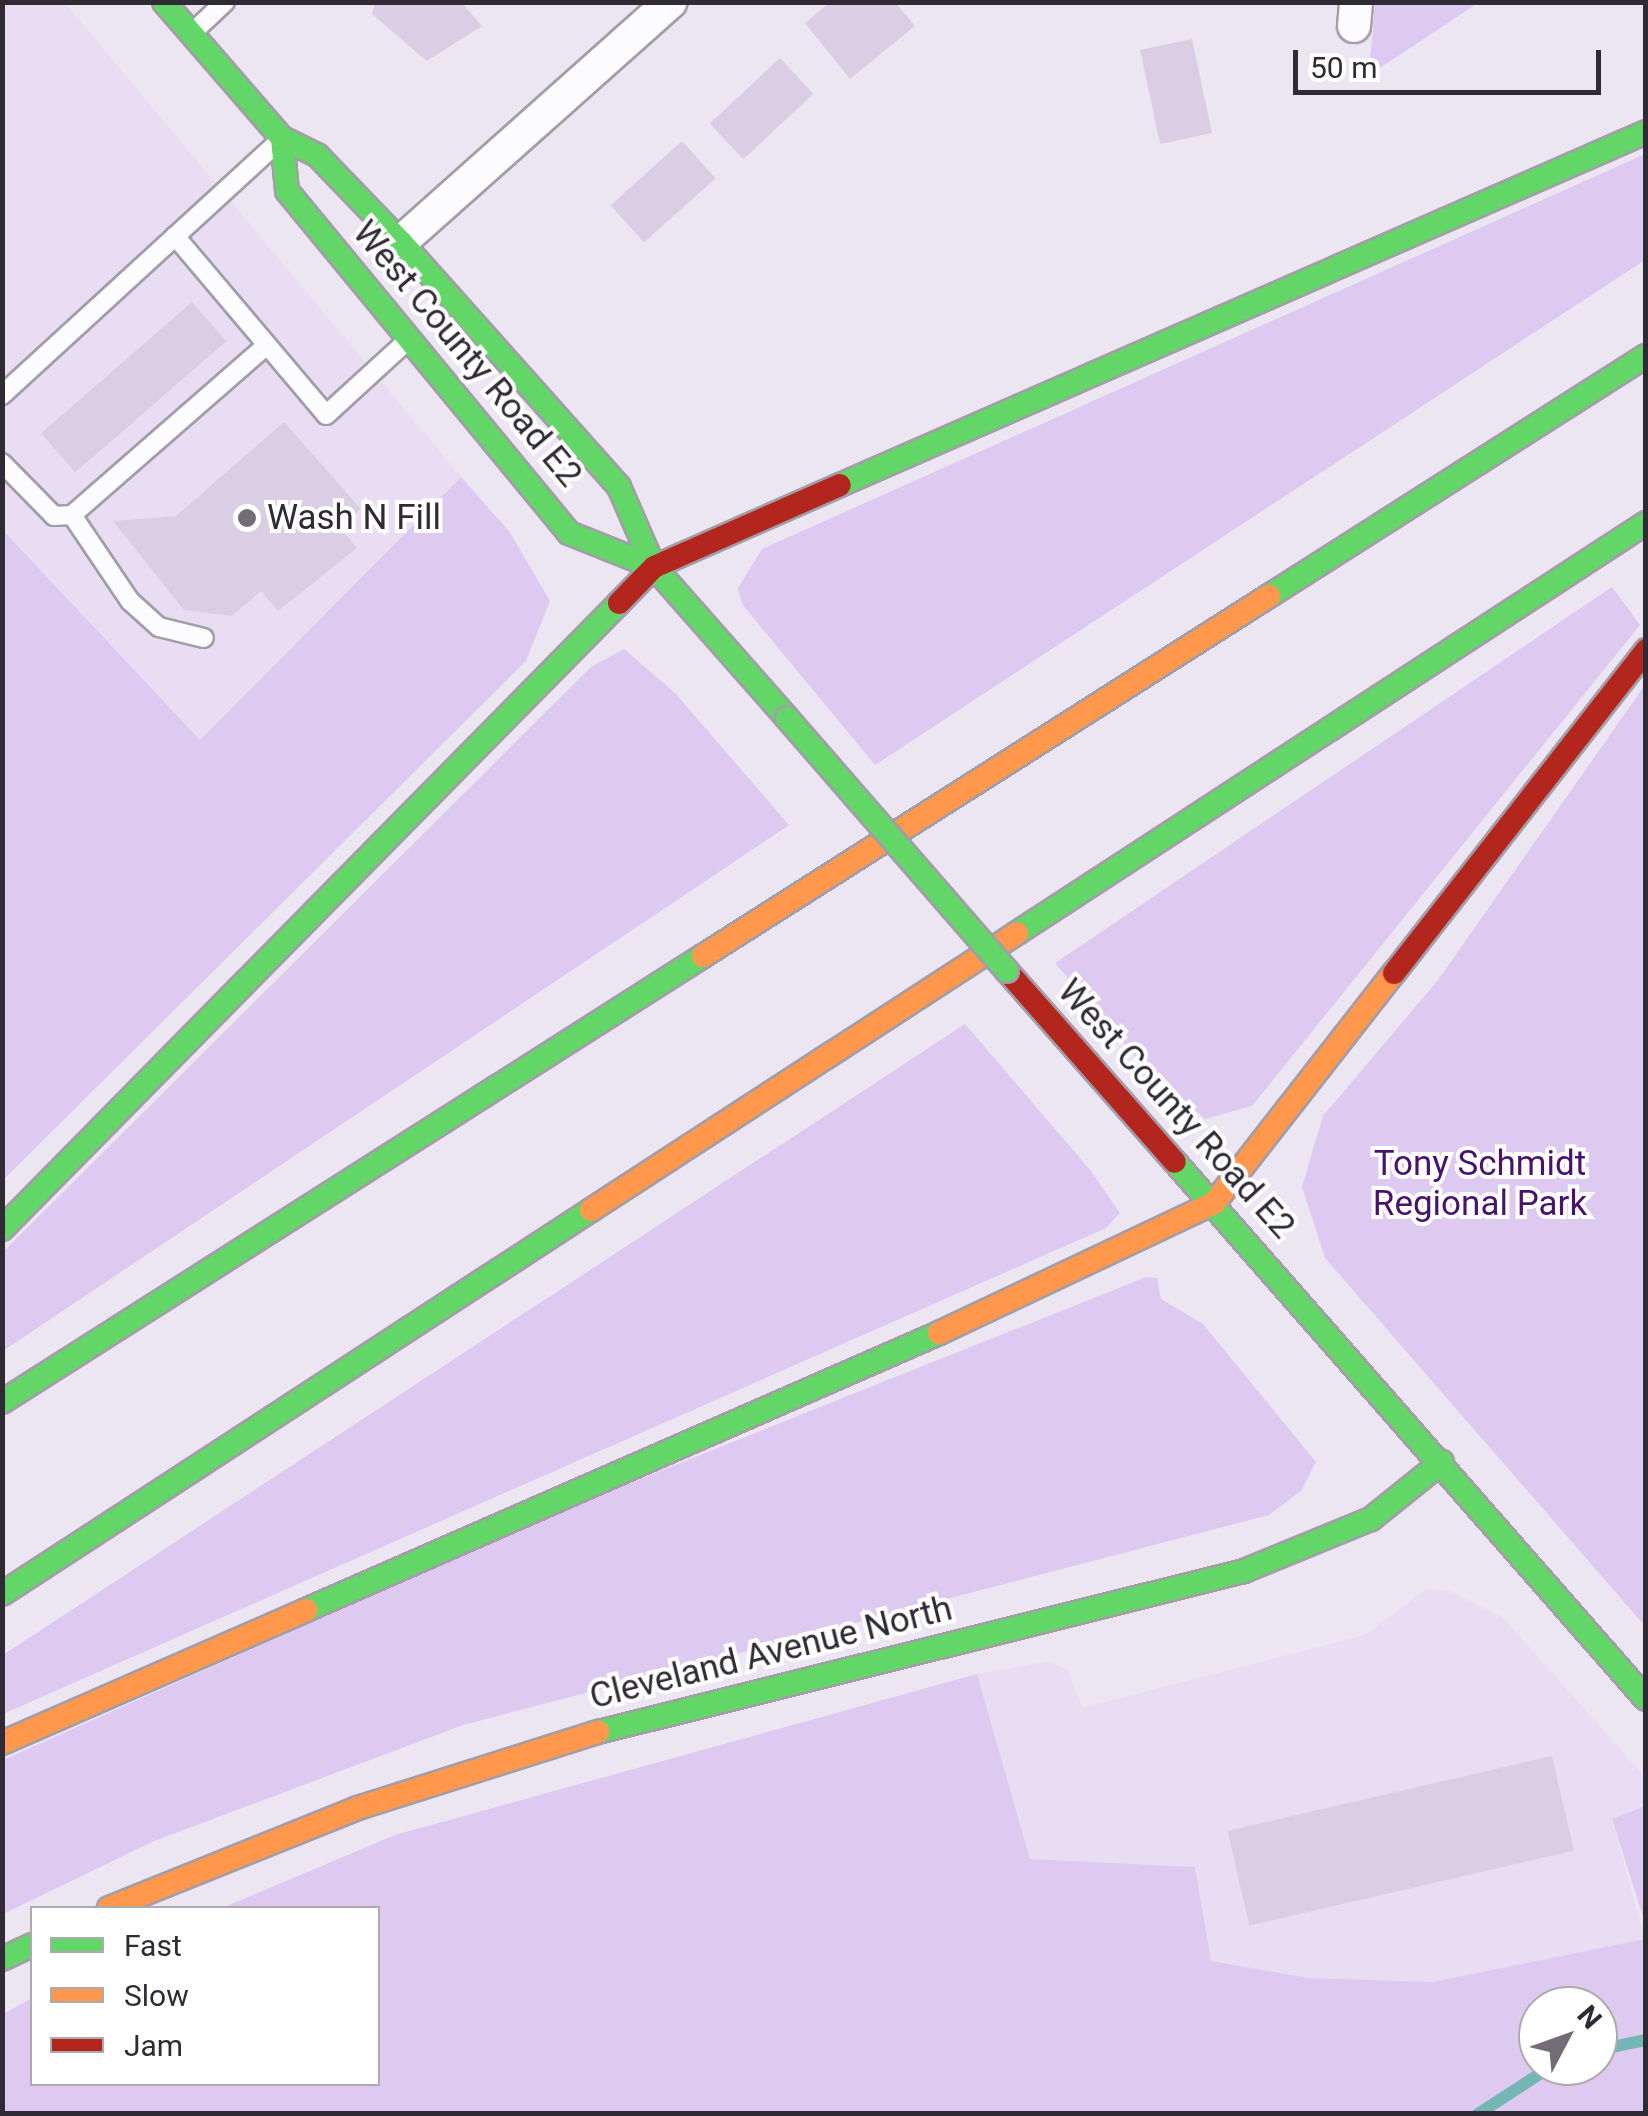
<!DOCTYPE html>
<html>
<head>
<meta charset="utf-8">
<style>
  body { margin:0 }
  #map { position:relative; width:1648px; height:2116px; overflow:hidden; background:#ece6f2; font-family:Roboto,sans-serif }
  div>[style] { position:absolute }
  .built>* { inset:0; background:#e8ddf3 }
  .green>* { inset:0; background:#decaf0 }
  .stream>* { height:12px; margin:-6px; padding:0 6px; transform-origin:6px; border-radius:6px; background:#74b6b4 }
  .building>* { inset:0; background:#d9cee3; transform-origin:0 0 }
  .roads { filter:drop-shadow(2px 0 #a29da7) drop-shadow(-2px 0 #a29da7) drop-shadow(0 2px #a29da7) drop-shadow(0 -2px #a29da7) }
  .lane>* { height:18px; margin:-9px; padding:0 9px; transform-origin:9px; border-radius:9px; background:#fcfbfd }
  .street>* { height:32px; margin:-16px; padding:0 16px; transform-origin:16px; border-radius:16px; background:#fcfbfd }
  .fast>* { height:22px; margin:-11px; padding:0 11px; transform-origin:11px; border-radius:11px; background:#63d668 }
  .slow>* { height:22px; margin:-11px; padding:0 11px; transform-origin:11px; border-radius:11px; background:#ff974d }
  .jam>* { height:22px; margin:-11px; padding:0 11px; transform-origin:11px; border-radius:11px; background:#b3261e }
  .bridges { filter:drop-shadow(2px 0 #a29da7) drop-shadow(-2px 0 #a29da7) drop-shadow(0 2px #a29da7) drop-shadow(0 -2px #a29da7) }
  .fast-bridge>* { height:22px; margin:-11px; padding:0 11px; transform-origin:11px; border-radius:11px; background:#63d668 }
  .dots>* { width:28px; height:28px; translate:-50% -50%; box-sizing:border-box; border:5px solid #fff; border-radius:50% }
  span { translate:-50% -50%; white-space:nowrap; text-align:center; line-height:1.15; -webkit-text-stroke:8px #fff; paint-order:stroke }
  .street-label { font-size:35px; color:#2f2a33 }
  .poi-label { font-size:35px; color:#2f2a33 }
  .left { translate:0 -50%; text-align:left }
  .park-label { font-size:35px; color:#49126c }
  .frame { position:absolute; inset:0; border:5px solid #2f2a33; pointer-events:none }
  .legend { position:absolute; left:30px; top:1906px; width:350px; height:180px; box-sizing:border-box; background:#fff; border:2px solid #acaaad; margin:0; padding:12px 18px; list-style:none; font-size:30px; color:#2f2a33 }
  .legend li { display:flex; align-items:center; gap:20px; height:50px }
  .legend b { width:50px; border:2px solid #acaaad }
  .north { position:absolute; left:1518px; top:1986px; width:100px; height:100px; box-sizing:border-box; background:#fff; border:2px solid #acaaad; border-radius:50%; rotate:49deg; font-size:28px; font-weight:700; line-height:40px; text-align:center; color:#2f2a33 }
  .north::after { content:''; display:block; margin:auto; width:35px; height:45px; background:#716c76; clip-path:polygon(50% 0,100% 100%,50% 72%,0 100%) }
  .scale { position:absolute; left:1293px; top:50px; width:308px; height:45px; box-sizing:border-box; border:5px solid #2f2a33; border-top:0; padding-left:12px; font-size:30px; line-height:35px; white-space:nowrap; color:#2f2a33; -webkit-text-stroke:8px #fff; paint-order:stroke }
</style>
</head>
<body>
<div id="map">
  <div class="built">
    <div style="clip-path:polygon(3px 3px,65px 3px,461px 477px,200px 740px,3px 529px)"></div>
    <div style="clip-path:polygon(1426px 1589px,1448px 1590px,1502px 1617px,1645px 1777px,1645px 1806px,1612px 1820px,1645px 1939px,1432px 1982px,1309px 1978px,1210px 1961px,1195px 1867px,1030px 1859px,977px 1674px,1050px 1661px,1068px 1670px,1082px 1708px,1365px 1635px)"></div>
  </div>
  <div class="green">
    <div style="clip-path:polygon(1375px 3px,1375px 2px,1478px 3px,1369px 75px)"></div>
    <div style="clip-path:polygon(1645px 154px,1645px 260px,875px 765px,742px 604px,738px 588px,762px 549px)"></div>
    <div style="clip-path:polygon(461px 477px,509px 531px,550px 601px,526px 661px,3px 1180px,2px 529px,200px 740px)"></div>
    <div style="clip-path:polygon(1612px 587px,1640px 625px,1252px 1106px,1205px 1119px,1140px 1062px,1055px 963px)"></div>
    <div style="clip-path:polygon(624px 649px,675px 693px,789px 825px,3px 1351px,3px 1252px,591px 667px)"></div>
    <div style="clip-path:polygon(1645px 685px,1645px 1626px,1325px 1258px,1302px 1187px,1323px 1116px,1438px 980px)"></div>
    <div style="clip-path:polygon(965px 1024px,1091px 1171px,1120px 1213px,1106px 1228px,3px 1714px,3px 1655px)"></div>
    <div style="clip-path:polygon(1146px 1277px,1157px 1278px,1161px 1299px,1203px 1324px,1316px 1462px,1302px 1490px,1269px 1515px,463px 1725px,152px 1842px,3px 1914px,3px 1760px,580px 1503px)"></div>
    <div style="clip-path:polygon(evenodd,977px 1674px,1030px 1859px,1195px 1867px,1211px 1961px,1309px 1978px,1432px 1982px,1645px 1939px,1645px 2113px,3px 2113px,3px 2014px,32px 1998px,32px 2084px,378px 2084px,378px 1908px,222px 1908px,395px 1835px,977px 1674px,1538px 2006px,1598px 2006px,1598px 2066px,1538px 2066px,1538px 2006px)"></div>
    <div style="clip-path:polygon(1645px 1806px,1645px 1923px,1612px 1819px)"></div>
  </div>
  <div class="stream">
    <div style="left:1598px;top:2050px;width:49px;rotate:-11.8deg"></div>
    <div style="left:1478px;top:2114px;width:88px;rotate:-33deg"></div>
  </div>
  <div class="building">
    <div style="clip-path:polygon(375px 2px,461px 2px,482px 26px,427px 61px,372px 14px)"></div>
    <div style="clip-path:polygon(830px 2px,895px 2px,915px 26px,850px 79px,805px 23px)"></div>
    <div style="left:1192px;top:39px;width:96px;height:53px;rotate:78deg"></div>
    <div style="left:780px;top:58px;width:49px;height:96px;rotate:47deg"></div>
    <div style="left:682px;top:141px;width:50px;height:96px;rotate:48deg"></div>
    <div style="left:192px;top:302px;width:52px;height:200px;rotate:49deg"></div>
    <div style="clip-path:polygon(284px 422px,361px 509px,339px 527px,357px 548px,278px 611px,261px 591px,232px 616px,184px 610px,113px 521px,176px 516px)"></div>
    <div style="left:1552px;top:1756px;width:97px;height:333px;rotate:77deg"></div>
  </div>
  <div class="roads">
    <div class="lane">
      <div style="left:193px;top:32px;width:44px;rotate:-43.2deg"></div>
      <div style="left:175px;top:236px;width:234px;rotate:49.8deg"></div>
      <div style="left:326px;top:415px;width:111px;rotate:-42.4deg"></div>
      <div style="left:2px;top:395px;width:374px;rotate:-42.5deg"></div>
      <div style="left:2px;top:463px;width:74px;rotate:45.5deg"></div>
      <div style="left:54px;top:516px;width:18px;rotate:-3deg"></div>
      <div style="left:72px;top:515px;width:257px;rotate:-41.1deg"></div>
      <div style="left:72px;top:515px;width:104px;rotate:56deg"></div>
      <div style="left:130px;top:601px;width:39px;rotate:42deg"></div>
      <div style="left:159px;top:627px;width:46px;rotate:13.7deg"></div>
    </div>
    <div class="street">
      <div style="left:1354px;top:26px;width:24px;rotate:-85deg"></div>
      <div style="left:401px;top:242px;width:361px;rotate:-41.7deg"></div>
    </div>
    <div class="fast">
      <div style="left:164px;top:2px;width:180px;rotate:49.1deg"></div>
      <div style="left:282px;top:138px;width:39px;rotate:26deg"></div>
      <div style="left:317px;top:155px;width:121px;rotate:46deg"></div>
      <div style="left:401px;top:242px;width:328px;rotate:48.3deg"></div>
      <div style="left:619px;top:487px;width:87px;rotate:66.4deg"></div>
      <div style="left:654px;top:567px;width:201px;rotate:48.6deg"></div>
      <div style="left:282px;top:138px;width:53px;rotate:84.6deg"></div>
      <div style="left:287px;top:191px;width:443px;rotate:50.5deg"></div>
      <div style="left:569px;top:533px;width:92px;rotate:21.8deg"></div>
      <div style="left:840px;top:485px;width:880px;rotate:-23.65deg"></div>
      <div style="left:1269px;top:596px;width:447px;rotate:-32.5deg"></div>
      <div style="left:1017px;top:933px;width:751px;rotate:-33.1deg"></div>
      <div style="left:1175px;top:1162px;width:714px;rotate:48.75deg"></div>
      <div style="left:2px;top:1229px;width:879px;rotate:-45.41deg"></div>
      <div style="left:2px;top:1402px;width:831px;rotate:-32.47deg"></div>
      <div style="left:2px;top:1594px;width:703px;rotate:-33.1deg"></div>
      <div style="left:306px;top:1610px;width:691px;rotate:-23.63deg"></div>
      <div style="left:598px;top:1732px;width:666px;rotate:-13.99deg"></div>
      <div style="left:1244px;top:1571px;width:137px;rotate:-22.3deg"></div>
      <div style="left:1371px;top:1519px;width:91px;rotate:-38.8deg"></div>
      <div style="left:2px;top:1959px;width:33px;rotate:-25deg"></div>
    </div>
    <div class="slow">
      <div style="left:703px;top:956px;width:671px;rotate:-32.46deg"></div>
      <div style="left:591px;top:1210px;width:508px;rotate:-33.03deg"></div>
      <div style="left:939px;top:1333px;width:304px;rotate:-25.3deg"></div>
      <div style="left:1214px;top:1203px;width:292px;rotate:-52deg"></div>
      <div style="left:2px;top:1743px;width:332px;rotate:-23.6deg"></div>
      <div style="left:109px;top:1908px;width:268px;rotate:-21.9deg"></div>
      <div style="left:358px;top:1808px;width:252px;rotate:-17.6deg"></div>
    </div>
    <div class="jam">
      <div style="left:619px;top:603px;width:50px;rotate:-45.8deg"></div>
      <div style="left:654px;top:567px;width:203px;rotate:-23.8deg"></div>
      <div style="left:1007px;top:971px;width:254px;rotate:48.7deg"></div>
      <div style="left:1394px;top:973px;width:410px;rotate:-52deg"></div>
    </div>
  </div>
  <div class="bridges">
    <div class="fast-bridge">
      <div style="left:787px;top:718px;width:335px;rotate:49deg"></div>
    </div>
  </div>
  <div class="dots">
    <div style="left:247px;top:518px;background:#716c76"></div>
  </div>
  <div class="street-label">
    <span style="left:467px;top:354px;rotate:50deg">West County Road E2</span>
    <span style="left:1176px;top:1109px;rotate:48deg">West County Road E2</span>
    <span style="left:771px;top:1653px;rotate:-14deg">Cleveland Avenue North</span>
  </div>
  <div class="poi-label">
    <span class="left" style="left:267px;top:518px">Wash N Fill</span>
  </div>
  <div class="park-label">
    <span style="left:1480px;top:1184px">Tony Schmidt<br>Regional Park</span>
  </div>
  <div class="frame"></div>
  <ul class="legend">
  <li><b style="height:12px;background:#63d668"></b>Fast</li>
  <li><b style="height:12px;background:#ff974d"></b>Slow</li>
  <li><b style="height:12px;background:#b3261e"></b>Jam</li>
  </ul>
  <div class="north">N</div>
  <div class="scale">50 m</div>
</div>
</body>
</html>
